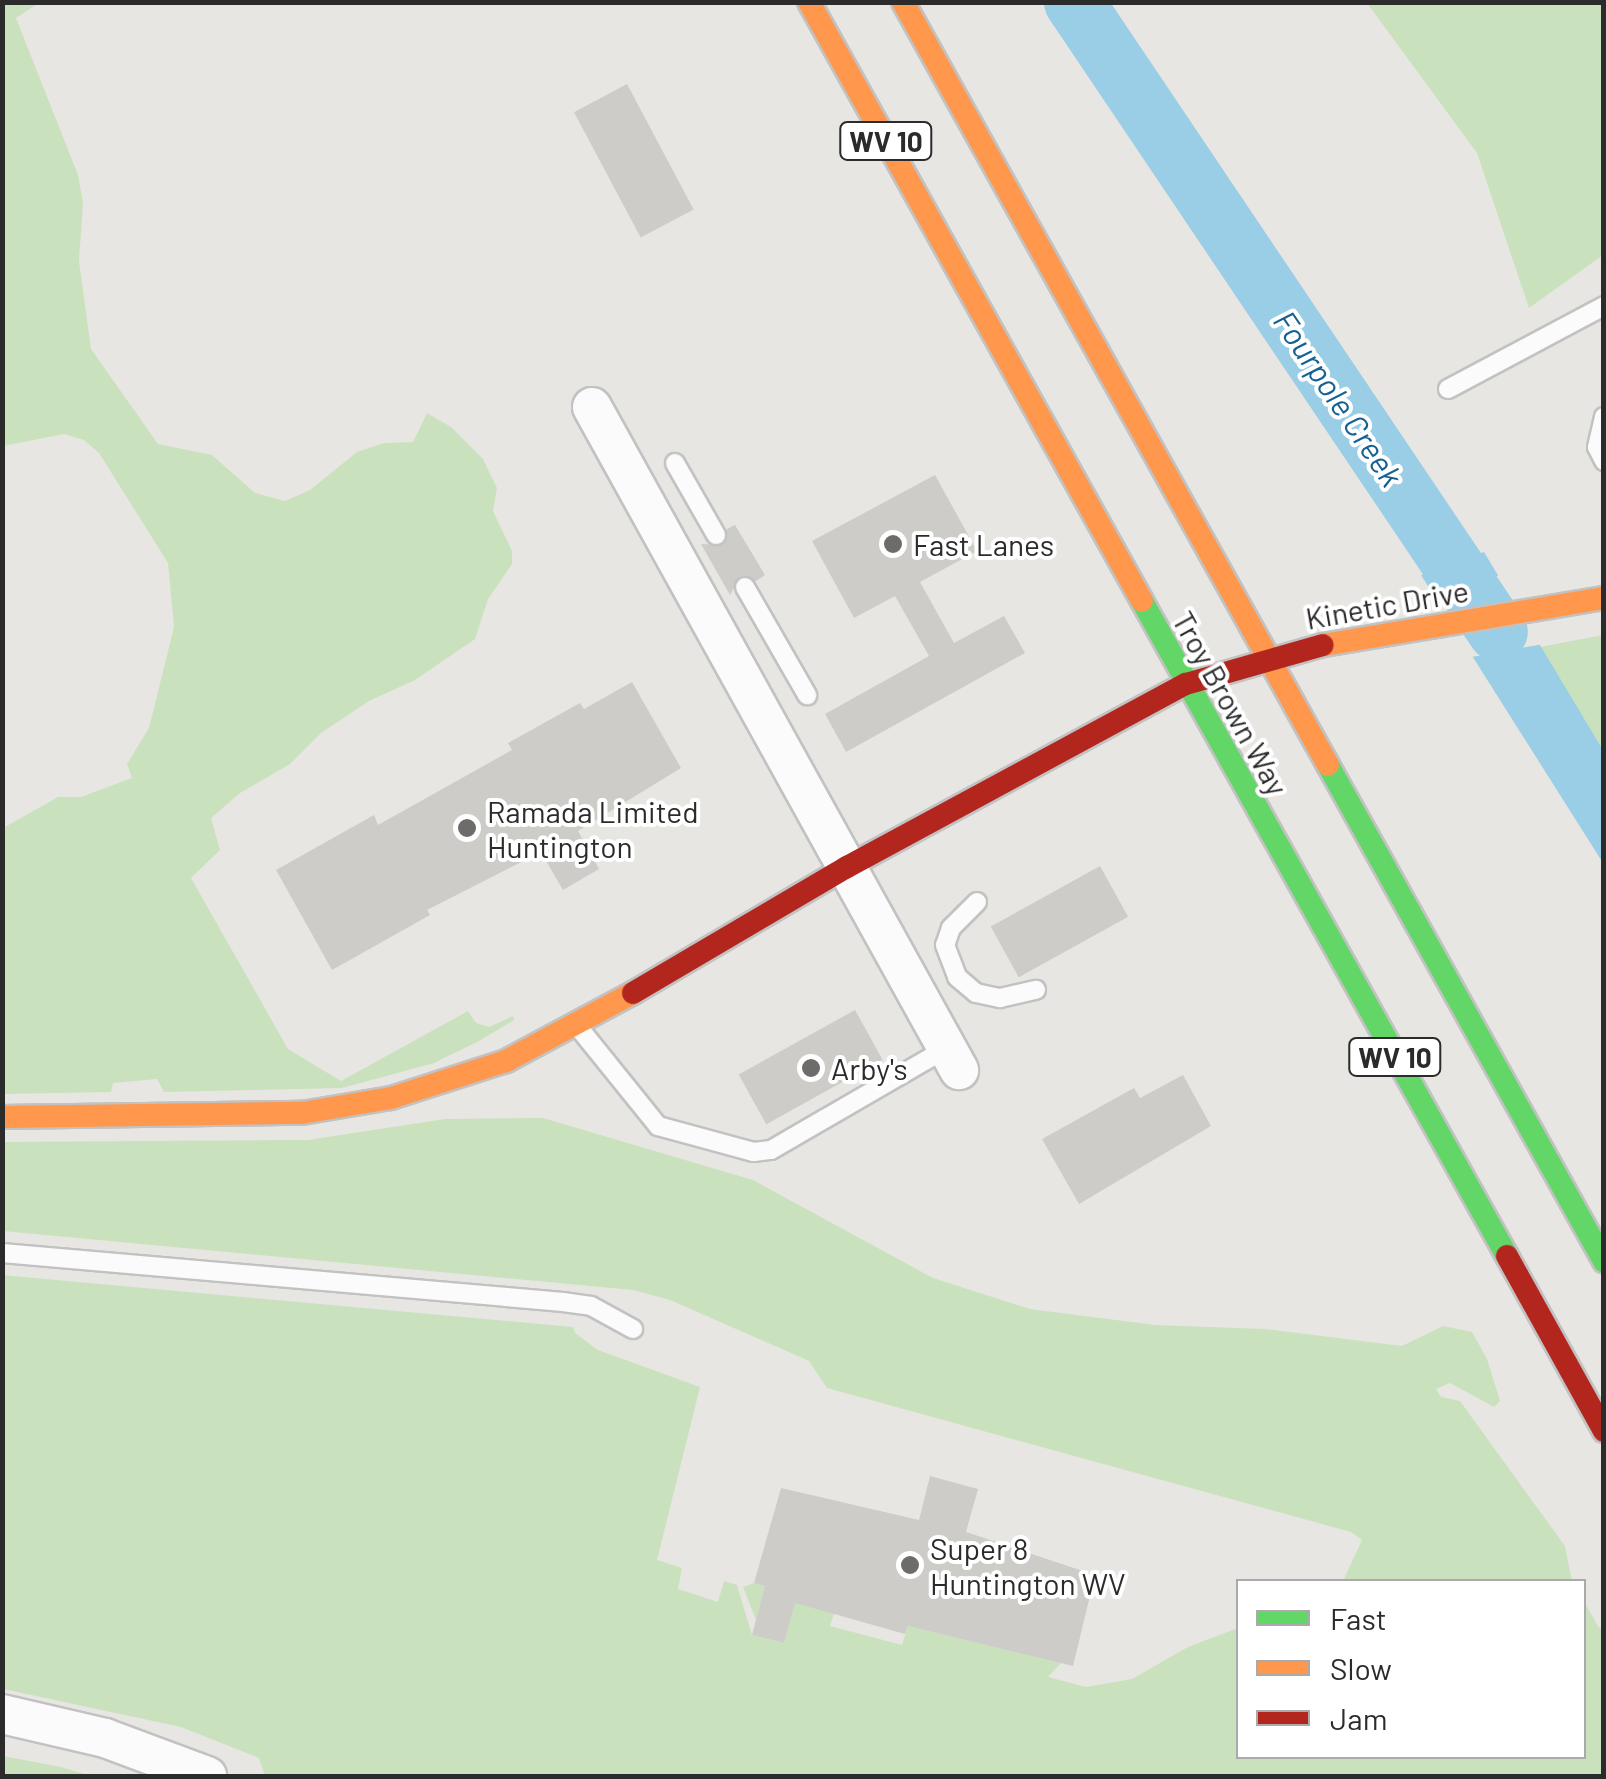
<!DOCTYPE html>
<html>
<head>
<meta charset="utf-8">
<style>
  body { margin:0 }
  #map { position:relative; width:1606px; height:1779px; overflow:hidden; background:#e8e6e2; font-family:Barlow,sans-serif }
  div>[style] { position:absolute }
  .green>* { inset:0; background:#c9e2bd }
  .water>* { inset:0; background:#9acde6 }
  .pier>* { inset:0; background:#e8e6e2 }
  .river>* { height:60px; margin:-30px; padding:0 30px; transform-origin:30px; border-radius:30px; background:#9acde6 }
  .building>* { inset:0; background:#cdccc8; transform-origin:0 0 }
  .roads { filter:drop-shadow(2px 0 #c2c2c2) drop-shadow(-2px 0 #c2c2c2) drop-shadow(0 2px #c2c2c2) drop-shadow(0 -2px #c2c2c2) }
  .lane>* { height:18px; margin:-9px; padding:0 9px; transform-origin:9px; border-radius:9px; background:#fcfbfb }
  .street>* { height:38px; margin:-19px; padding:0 19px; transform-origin:19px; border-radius:19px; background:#fcfbfb }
  .fast>* { height:22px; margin:-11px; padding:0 11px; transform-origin:11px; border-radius:11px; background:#63d668 }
  .slow>* { height:22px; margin:-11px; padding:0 11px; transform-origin:11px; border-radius:11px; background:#ff974d }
  .jam>* { height:22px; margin:-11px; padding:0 11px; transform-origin:11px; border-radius:11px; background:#b3261e }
  .dots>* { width:28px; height:28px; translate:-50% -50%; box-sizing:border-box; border:5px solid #fff; border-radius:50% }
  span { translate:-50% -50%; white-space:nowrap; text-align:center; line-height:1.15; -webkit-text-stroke:8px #fff; paint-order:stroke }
  .shield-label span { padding:2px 8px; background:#fff; border:2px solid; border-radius:8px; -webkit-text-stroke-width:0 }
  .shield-label { font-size:28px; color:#2b2b2b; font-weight:700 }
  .poi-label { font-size:30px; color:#2b2b2b }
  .left { translate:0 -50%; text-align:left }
  .street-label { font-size:30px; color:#2b2b2b }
  .water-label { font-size:32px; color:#166194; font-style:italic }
  .frame { position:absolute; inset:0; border:5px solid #2b2b2b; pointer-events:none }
  .legend { position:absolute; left:1236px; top:1579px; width:350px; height:180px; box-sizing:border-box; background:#fff; border:2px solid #aaa; margin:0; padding:12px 18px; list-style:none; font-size:30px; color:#2b2b2b }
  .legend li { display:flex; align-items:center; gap:20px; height:50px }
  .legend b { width:50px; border:2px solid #aaa }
</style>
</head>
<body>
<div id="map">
  <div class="green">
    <div style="clip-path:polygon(3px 3px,39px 3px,16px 18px,78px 175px,83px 203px,79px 261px,91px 349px,158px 444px,212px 455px,255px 493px,285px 501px,310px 490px,357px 452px,384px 443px,413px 442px,427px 413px,451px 427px,483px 459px,497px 488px,493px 511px,512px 551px,512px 564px,488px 599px,475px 639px,415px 680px,369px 701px,321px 733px,290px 764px,240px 793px,211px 818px,220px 850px,191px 878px,288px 1049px,341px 1081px,468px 1011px,476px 1023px,489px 1027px,513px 1016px,514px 1020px,479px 1041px,434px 1063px,342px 1088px,164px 1092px,157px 1079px,113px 1083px,111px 1092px,3px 1094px,3px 828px,58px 797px,81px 797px,132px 778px,127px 764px,149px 728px,174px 627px,168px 563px,99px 453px,84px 440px,64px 434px,3px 446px)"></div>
    <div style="clip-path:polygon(1367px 3px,1603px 3px,1603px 255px,1529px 308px,1477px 153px)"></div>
    <div style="clip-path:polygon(1603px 635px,1603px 750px,1540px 647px)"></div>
    <div style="clip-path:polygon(543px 1118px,753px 1180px,933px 1278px,1030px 1309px,1155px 1325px,1265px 1329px,1402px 1346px,1443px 1326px,1472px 1332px,1487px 1359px,1500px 1401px,1494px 1407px,1450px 1383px,1436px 1389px,1441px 1397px,1460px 1401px,1565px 1546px,1572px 1581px,1343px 1581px,1362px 1540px,1351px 1532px,827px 1388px,809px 1361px,670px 1300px,633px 1290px,3px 1231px,2px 1142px,308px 1140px,445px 1119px)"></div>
    <div style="clip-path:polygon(2px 1275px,573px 1327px,575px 1333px,598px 1350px,700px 1387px,657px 1560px,682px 1568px,678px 1589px,718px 1602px,724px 1581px,737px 1585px,752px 1635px,783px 1643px,759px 1610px,756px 1620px,743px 1587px,754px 1583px,826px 1603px,834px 1613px,830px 1626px,902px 1645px,908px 1626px,1061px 1663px,1048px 1677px,1086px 1687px,1132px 1679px,1188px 1647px,1238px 1628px,1238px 1756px,1584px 1756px,1584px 1601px,1599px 1628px,1603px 1628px,1603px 1776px,265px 1776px,259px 1758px,181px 1727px,3px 1689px)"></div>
    <div style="clip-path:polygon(3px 1756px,61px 1767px,91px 1776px,3px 1776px)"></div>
  </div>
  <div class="water">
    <div style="clip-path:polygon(1484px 552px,1603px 750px,1603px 863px,1421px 575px)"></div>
  </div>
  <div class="pier">
    <div style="clip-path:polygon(1503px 575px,1544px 644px,1466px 658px,1424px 588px)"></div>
  </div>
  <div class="river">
    <div style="left:1074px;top:2px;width:759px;rotate:56.06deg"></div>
  </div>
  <div class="building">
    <div style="left:627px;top:84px;width:142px;height:60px;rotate:62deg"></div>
    <div style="clip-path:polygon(935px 475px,977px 551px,920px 582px,954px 643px,1004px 616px,1025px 653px,846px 752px,825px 714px,929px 656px,895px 596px,854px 618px,812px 541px)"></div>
    <div style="clip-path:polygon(735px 525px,765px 575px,756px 581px,740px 576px,730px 595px,701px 544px,723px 545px,727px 529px)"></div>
    <div style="clip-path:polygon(632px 682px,681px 768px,578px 831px,599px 869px,563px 890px,541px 852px,427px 910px,430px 915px,332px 970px,276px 870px,374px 815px,378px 825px,512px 750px,508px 743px,580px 703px,584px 709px)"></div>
    <div style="left:1100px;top:866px;width:58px;height:125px;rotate:61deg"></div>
    <div style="left:855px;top:1010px;width:57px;height:133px;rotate:61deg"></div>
    <div style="clip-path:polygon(1183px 1075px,1211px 1126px,1079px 1204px,1042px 1139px,1134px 1088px,1140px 1098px)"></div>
    <div style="clip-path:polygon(930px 1476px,978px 1489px,966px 1532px,1095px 1575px,1073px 1666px,908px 1626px,905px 1634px,795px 1603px,784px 1643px,752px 1635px,765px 1586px,754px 1583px,781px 1488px,919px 1520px)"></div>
  </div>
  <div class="roads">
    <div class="lane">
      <div style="left:1448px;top:389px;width:177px;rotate:-28deg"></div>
      <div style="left:1604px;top:417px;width:31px;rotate:103deg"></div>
      <div style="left:1597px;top:447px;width:16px;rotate:63deg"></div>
      <div style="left:675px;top:463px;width:83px;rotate:60.3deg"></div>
      <div style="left:745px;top:587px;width:125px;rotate:60.1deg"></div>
      <div style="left:977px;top:902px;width:37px;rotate:135deg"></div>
      <div style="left:951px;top:928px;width:18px;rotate:109deg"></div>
      <div style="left:945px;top:945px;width:34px;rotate:69deg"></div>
      <div style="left:957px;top:977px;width:25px;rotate:40deg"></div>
      <div style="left:976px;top:993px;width:25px;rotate:12deg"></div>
      <div style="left:1000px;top:998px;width:37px;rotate:-13deg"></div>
      <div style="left:579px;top:1028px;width:126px;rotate:51.1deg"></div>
      <div style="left:658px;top:1126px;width:99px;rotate:15.2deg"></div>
      <div style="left:754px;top:1152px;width:17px;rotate:-7deg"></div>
      <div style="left:771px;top:1150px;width:203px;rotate:-30.1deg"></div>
      <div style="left:2px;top:1253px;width:563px;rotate:4.99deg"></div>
      <div style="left:563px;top:1302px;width:28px;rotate:8deg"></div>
      <div style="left:591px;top:1306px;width:48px;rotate:28.7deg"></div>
    </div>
    <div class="street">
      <div style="left:592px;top:407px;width:758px;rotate:61.03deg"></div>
      <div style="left:2px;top:1714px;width:106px;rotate:13.1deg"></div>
      <div style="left:105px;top:1738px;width:109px;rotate:20.4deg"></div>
    </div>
    <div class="fast">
      <div style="left:1142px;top:601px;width:750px;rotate:60.87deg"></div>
      <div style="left:1328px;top:765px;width:568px;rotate:60.91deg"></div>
    </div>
    <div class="slow">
      <div style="left:809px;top:2px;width:685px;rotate:60.93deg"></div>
      <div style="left:903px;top:2px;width:873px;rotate:60.88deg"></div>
      <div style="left:1323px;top:645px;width:285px;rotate:-9.5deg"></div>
      <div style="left:2px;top:1117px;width:300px;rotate:-0.8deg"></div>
      <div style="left:302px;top:1113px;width:90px;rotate:-9.6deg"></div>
      <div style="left:391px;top:1098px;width:121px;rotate:-17.8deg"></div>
      <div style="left:506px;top:1061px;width:144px;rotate:-28.2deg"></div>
    </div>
    <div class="jam">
      <div style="left:633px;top:993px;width:248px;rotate:-30.5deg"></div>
      <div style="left:847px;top:867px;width:385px;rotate:-28.4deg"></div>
      <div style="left:1186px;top:684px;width:142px;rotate:-15.9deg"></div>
      <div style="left:1507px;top:1256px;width:200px;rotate:61deg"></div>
    </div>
  </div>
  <div class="dots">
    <div style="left:893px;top:544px;background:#6d6c6b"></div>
    <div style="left:467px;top:828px;background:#6d6c6b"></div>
    <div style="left:811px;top:1068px;background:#6d6c6b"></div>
    <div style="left:910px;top:1565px;background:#6d6c6b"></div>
  </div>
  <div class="shield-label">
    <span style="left:886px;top:141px">WV 10</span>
    <span style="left:1395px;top:1057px">WV 10</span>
  </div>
  <div class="poi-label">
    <span class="left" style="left:913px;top:544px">Fast Lanes</span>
    <span class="left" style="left:487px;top:828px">Ramada Limited<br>Huntington</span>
    <span class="left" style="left:831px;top:1068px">Arby's</span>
    <span class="left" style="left:930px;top:1565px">Super 8<br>Huntington WV</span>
  </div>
  <div class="street-label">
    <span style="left:1387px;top:604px;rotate:-10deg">Kinetic Drive</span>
    <span style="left:1231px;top:703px;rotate:61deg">Troy Brown Way</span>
  </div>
  <div class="water-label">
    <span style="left:1339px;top:398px;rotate:56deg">Fourpole Creek</span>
  </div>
  <div class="frame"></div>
  <ul class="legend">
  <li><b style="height:12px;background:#63d668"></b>Fast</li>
  <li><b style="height:12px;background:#ff974d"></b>Slow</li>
  <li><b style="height:12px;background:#b3261e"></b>Jam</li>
  </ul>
</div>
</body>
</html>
